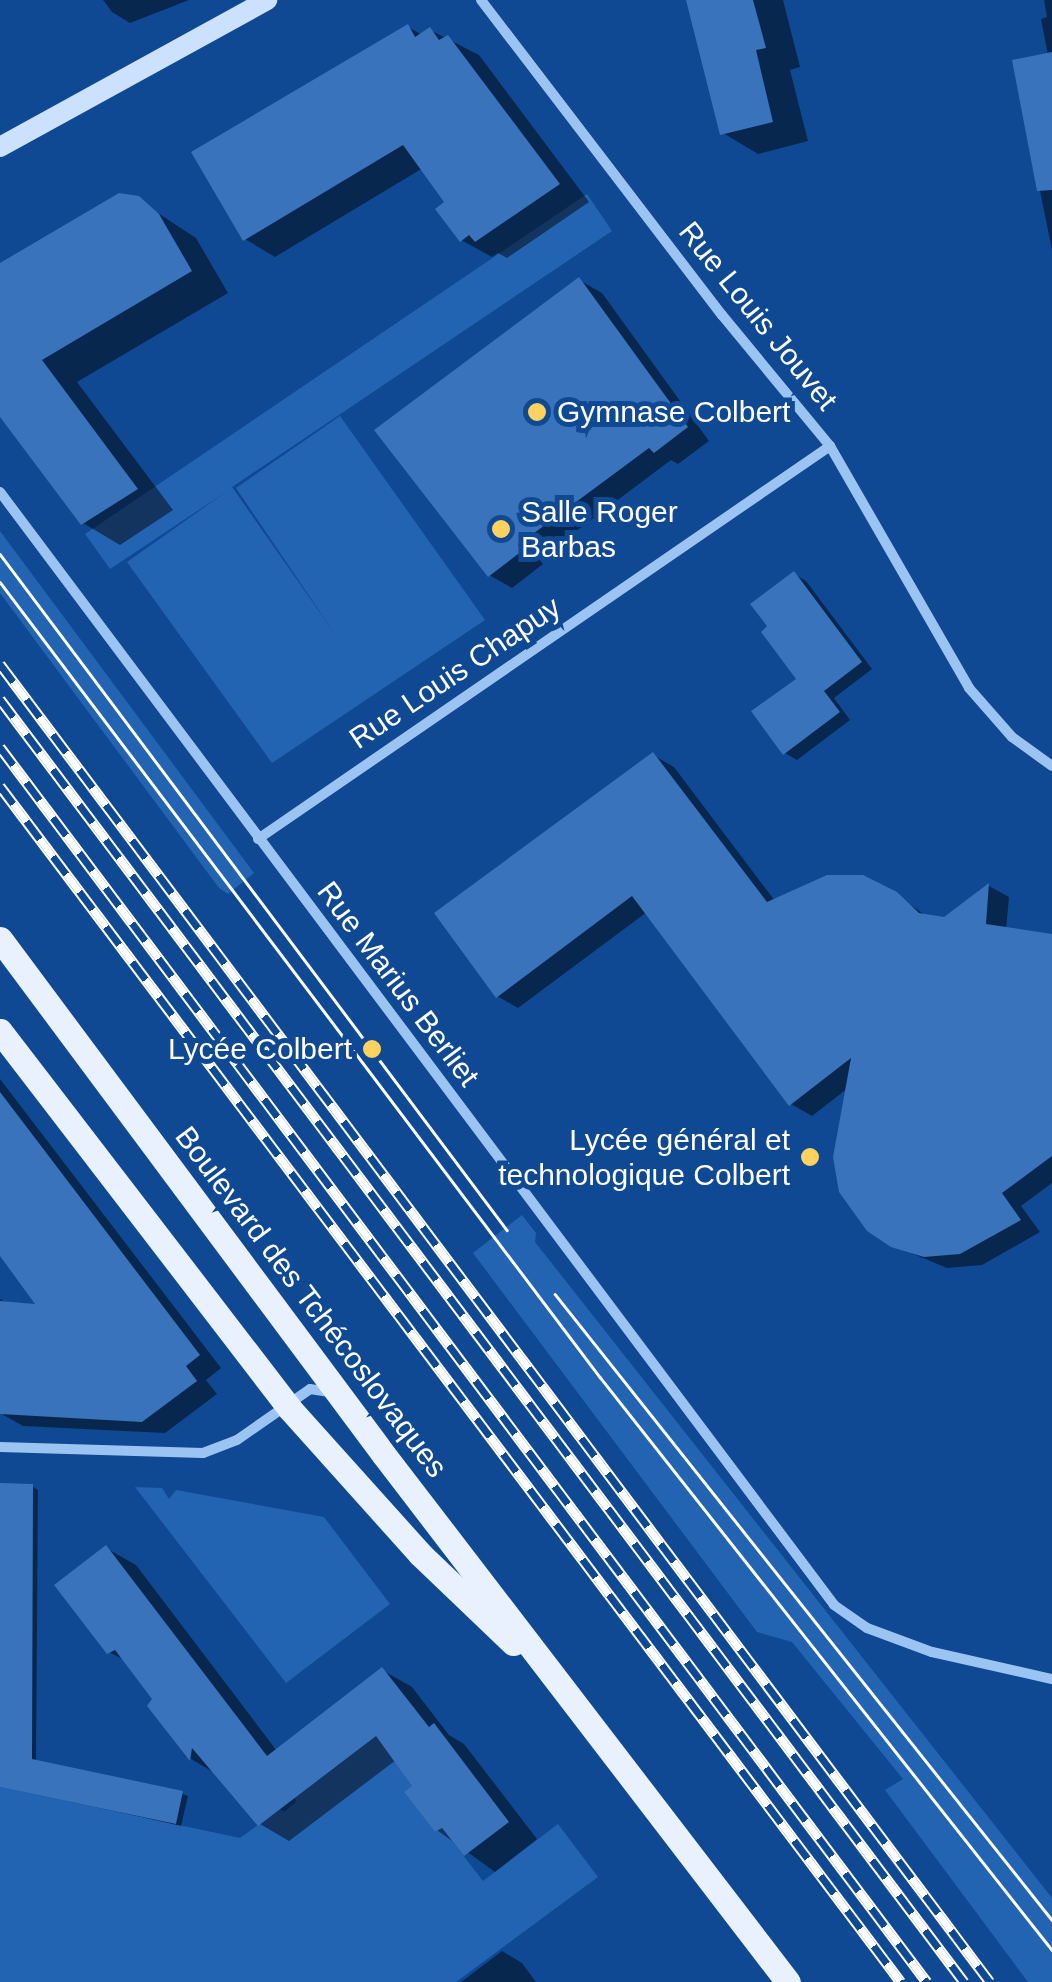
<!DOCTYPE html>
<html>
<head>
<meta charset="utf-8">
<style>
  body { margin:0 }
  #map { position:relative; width:1052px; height:1982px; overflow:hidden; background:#104993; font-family:Arial,sans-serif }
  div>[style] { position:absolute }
  .green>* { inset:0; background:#2263b2 }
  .shadow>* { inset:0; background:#0007 }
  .building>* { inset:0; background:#3873bb }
  .minor>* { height:10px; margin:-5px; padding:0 5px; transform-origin:5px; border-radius:5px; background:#9cc4f3 }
  .secondary>* { height:20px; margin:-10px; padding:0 10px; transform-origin:10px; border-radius:10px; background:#cce1fd }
  .primary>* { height:25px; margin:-12.5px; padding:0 12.5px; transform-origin:12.5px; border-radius:12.5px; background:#e9f1ff }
  .tram>* { height:2.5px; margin:-1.25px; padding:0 1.25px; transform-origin:1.25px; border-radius:1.25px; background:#fff }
  .rail>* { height:11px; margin-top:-5.5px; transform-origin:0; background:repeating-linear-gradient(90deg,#104993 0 22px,#fff 0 44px); box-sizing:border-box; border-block:2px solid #fff }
  .dots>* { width:28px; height:28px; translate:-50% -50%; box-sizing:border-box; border:5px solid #104993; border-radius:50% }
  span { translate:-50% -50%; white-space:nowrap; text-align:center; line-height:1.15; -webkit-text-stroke:10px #104993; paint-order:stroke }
  .street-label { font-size:30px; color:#fff }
  .poi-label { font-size:30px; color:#fff }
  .left { translate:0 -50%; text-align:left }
  .right { translate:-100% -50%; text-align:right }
</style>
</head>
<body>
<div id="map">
  <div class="green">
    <div style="clip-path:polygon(587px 194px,612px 231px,232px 487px,335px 634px,236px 488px,340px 416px,485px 620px,272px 763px,127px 562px,226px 492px,110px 569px,85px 534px)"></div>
    <div style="clip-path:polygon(0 531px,254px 873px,228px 894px,219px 888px,0 593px)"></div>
    <div style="clip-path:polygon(522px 1215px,536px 1233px,535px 1242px,1052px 1898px,1052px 1982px,1028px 1982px,885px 1790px,903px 1779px,792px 1642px,757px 1632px,473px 1253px)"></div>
    <div style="clip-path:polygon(135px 1487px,162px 1488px,169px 1499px,176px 1490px,324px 1517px,390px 1604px,286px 1683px)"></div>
    <div style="clip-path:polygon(378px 1734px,412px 1786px,405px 1793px,435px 1832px,442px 1828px,483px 1881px,558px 1824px,598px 1877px,456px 1982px,0 1982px,0 1787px,240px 1838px,280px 1809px,284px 1812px,296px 1802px,295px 1797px)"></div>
  </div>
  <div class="shadow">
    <div style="clip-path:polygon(103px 0,189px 0,130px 23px,112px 12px)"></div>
    <div style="clip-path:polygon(689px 0,783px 0,800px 67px,790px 70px,808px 141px,758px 154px,723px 133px)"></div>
    <div style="clip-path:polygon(1044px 0,1052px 0,1052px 250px,1014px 62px,1048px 55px,1041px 19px,1047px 17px)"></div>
    <div style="clip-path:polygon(408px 27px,422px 35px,430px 30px,479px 55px,589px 202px,507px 258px,498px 253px,492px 257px,461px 240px,448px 202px,423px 168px,275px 257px,245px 239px)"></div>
    <div style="clip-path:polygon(132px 196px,196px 238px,228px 293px,77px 382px,173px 510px,120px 545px,83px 523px,0 413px,0 266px)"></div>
    <div style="clip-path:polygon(579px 280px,602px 293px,709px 441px,678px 464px,671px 460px,539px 559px,543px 564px,512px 588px,489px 575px)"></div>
    <div style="clip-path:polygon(794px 574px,806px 581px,872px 669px,834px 698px,850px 720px,797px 760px,785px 753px,799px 679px)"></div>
    <div style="clip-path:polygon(653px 755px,674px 767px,775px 901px,896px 895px,928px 917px,944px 920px,989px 886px,1009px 897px,1006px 930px,1052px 937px,1052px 1183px,1021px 1206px,1040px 1232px,982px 1265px,947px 1268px,892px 1245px,848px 1088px,812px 1116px,791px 1104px,647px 912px,518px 1008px,497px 996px)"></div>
    <div style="clip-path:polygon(0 1079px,221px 1368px,206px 1380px,217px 1394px,165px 1433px,23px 1426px,0 1413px,0 1299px,73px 1348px,0 1252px)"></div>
    <div style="clip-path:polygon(33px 1487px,38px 1490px,36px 1763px,182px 1794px,188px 1796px,181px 1826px,1px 1785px)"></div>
    <div style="clip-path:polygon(106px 1548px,136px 1565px,277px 1751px,382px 1670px,412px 1687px,449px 1735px,464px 1744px,537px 1839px,495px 1872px,437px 1830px,416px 1786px,396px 1760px,289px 1841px,260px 1824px,213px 1772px,191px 1759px,150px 1706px,155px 1699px,128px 1662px,109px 1652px)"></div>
    <div style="clip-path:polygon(502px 1951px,522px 1963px,536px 1982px,461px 1982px)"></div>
  </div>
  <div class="building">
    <div style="clip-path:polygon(686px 0,753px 0,766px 48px,756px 50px,773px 122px,720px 135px)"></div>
    <div style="clip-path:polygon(408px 24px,415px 37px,430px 27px,439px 40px,448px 35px,560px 184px,475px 242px,469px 235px,460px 242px,435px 209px,444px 202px,403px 145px,243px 241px,191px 152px)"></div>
    <div style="clip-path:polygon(1052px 52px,1052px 190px,1037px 191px,1012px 60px)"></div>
    <div style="clip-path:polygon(119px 193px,139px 196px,159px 214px,192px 271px,42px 360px,138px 489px,81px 525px,0 417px,0 263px)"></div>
    <div style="clip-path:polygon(579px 277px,688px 427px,654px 453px,649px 448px,518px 545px,522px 551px,488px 577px,374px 430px)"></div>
    <div style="clip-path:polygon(794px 571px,862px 662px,824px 691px,840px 712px,783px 755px,751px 711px,796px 679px,761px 632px,767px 626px,750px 604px)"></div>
    <div style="clip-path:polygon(653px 752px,767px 902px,827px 875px,863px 875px,897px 892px,919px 913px,944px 917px,989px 883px,986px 924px,1052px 934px,1052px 1156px,1002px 1193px,1021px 1220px,960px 1254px,924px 1257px,891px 1247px,867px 1231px,839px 1192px,833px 1157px,851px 1058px,789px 1106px,632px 896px,496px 998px,434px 913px)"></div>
    <div style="clip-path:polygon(0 1092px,200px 1355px,186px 1366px,197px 1381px,142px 1422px,0 1414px,0 1301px,35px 1304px,0 1256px)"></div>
    <div style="clip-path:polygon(0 1483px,33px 1484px,32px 1759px,183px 1791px,176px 1824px,0 1787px)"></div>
    <div style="clip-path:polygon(106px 1545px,267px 1756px,382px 1667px,429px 1727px,434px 1723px,509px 1822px,464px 1856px,442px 1828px,435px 1832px,404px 1792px,412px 1786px,376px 1736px,258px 1826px,192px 1748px,190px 1761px,147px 1706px,152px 1699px,115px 1650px,107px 1654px,54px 1585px)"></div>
  </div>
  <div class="minor">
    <div style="left:481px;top:0;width:397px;rotate:52.6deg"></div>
    <div style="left:722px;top:315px;width:170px;rotate:50.5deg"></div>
    <div style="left:830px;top:446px;width:279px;rotate:60.1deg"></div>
    <div style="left:969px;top:688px;width:65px;rotate:48.7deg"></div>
    <div style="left:1012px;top:737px;width:49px;rotate:35.9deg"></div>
    <div style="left:0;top:492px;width:1391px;rotate:53.15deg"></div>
    <div style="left:834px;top:1605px;width:40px;rotate:34.9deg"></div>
    <div style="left:867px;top:1628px;width:69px;rotate:20.3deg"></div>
    <div style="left:932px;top:1652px;width:123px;rotate:12.7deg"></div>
    <div style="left:258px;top:839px;width:694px;rotate:-34.49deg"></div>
    <div style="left:0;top:1447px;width:203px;rotate:1.7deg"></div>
    <div style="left:203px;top:1453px;width:36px;rotate:-21deg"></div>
    <div style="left:237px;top:1440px;width:89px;rotate:-34.9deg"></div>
    <div style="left:310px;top:1389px;width:20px;rotate:9deg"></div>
  </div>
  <div class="secondary">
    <div style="left:0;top:147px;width:305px;rotate:-28.8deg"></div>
  </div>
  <div class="primary">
    <div style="left:0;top:939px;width:643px;rotate:53.34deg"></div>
    <div style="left:384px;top:1455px;width:664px;rotate:52.53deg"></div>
    <div style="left:0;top:1031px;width:476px;rotate:52.5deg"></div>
    <div style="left:290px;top:1409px;width:195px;rotate:48.1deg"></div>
    <div style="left:420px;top:1554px;width:129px;rotate:43.7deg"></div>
  </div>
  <div class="tram">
    <div style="left:0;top:554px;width:845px;rotate:53.13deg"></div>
    <div style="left:0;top:582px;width:996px;rotate:52.96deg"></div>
    <div style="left:600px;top:1377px;width:730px;rotate:51.73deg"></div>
    <div style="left:555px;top:1294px;width:799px;rotate:51.55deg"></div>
  </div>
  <div class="rail">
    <div style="left:0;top:664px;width:1648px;rotate:53.09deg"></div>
    <div style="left:0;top:699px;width:1605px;rotate:53.08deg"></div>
    <div style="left:0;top:747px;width:1544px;rotate:53.11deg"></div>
    <div style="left:0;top:786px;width:1497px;rotate:53.01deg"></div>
  </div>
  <div class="dots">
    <div style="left:537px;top:412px;background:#ffd15f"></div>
    <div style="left:501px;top:529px;background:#ffd15f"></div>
    <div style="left:372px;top:1049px;background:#ffd15f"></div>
    <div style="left:810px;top:1157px;background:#ffd15f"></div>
  </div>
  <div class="street-label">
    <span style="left:758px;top:316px;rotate:51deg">Rue Louis Jouvet</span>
    <span style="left:455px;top:673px;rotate:-34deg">Rue Louis Chapuy</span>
    <span style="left:398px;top:984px;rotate:53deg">Rue Marius Berliet</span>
    <span style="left:311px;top:1302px;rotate:53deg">Boulevard des Tchécoslovaques</span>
  </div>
  <div class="poi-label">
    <span class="left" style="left:557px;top:412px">Gymnase Colbert</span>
    <span class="left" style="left:521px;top:529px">Salle Roger<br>Barbas</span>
    <span class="right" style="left:352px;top:1049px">Lycée Colbert</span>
    <span class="right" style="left:790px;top:1157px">Lycée général et<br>technologique Colbert</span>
  </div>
</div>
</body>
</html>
